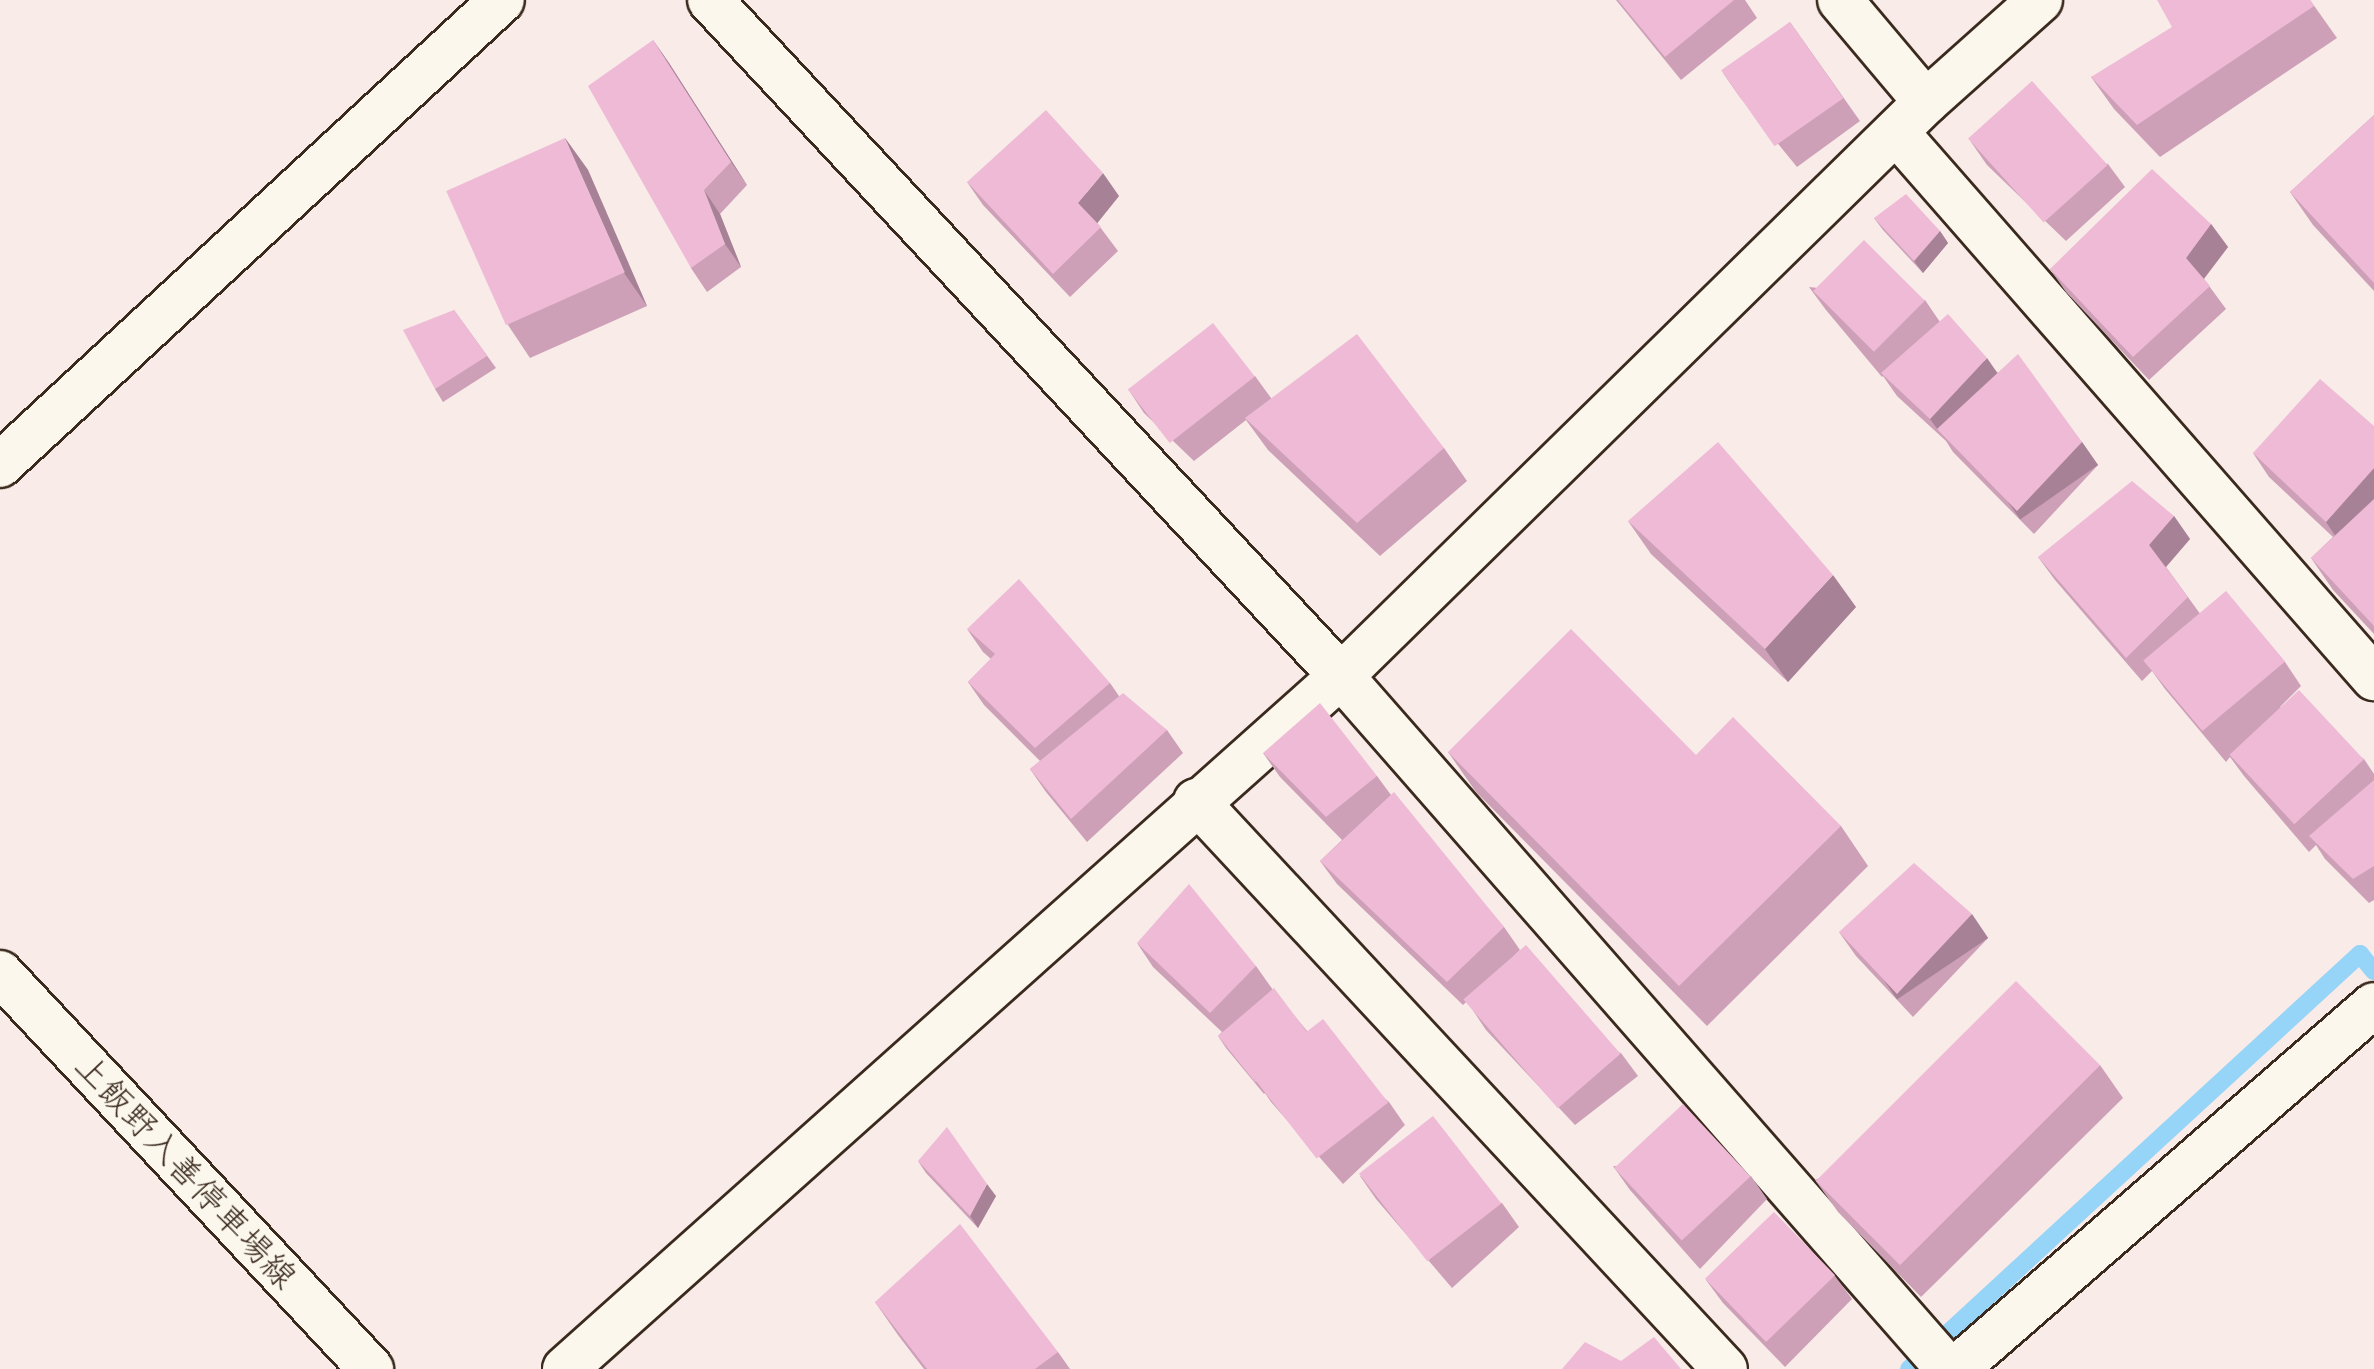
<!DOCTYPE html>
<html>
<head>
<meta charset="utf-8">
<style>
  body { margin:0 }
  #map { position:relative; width:2374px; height:1369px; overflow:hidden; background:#f8ebe8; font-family:Caveat,"Klee One",sans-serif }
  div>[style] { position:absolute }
  .stream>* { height:18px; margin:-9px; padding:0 9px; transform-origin:9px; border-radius:9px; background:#96d5f7 }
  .roads { filter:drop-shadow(2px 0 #3b2a1e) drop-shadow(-2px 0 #3b2a1e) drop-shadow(0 2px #3b2a1e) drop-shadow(0 -2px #3b2a1e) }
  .minor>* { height:44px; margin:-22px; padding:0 22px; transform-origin:22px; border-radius:22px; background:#fbf7ec }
  .major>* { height:44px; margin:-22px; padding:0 22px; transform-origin:22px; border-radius:22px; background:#fbf7ec }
  .wall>* { inset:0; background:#cda0b8 }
  .shaded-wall>* { inset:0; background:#a78296; transform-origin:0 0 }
  .building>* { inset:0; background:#eebad6; transform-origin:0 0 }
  span { translate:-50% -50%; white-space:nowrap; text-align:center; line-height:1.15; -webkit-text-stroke:6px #fbf7ec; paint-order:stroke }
  .street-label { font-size:34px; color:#3b2a1e }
</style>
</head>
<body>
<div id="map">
  <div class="stream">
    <div style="left:1909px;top:1369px;width:613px;rotate:-42.62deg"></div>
    <div style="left:2360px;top:954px;width:22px;rotate:51deg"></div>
  </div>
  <div class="roads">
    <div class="minor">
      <div style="left:710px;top:0;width:925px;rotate:46.97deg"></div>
      <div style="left:1341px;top:676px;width:921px;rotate:48.78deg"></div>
      <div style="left:1840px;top:0;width:133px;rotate:49.9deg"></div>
      <div style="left:1896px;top:132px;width:726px;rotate:48.8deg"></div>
      <div style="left:0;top:465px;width:684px;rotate:-42.81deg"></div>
      <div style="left:1196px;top:801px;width:776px;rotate:47.04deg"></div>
      <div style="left:565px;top:1369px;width:1040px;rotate:-41.77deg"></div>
      <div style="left:1341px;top:676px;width:820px;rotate:-44.46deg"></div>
      <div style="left:1926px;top:102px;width:153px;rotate:-41.8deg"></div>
      <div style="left:1956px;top:1369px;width:554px;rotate:-41.05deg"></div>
    </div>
    <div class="major">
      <div style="left:0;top:973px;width:543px;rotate:46.87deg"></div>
    </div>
  </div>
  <div class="wall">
    <div style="clip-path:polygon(1616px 0,1745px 0,1757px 18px,1681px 80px)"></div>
    <div style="clip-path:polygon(2310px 0,2337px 38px,2160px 157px,2114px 109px,2091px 77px)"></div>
    <div style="clip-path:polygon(1790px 22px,1860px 121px,1797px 167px,1739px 96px,1723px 73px)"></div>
    <div style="clip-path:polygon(653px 40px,669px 63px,747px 185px,720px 214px,741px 267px,707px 292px,691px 268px)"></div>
    <div style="clip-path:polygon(2374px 115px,2374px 291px,2313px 225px,2290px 192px)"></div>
    <div style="clip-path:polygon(565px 138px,588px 170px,647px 306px,530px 358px,508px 325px)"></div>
    <div style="clip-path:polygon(1971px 142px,2108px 164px,2125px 187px,2066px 241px,1987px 165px)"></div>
    <div style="clip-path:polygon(967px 182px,1119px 196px,1097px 223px,1118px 251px,1070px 297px,983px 205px)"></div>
    <div style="clip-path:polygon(1874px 218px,1940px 231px,1948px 243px,1923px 273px,1883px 230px)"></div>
    <div style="clip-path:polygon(2211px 224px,2228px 247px,2204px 279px,2226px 309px,2149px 380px,2066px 292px,2050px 269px)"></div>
    <div style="clip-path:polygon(1809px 287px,1925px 300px,1940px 322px,1998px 373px,2082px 442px,2098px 465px,2034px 534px,1953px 452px,1946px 441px,1897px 396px,1883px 376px,1882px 377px,1826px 310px)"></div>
    <div style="clip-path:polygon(454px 310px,496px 368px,443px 402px,435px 389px)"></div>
    <div style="clip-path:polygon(1255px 376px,1271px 398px,1444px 448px,1467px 481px,1380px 556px,1268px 450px,1246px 420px,1194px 461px,1144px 413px,1128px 389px)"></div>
    <div style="clip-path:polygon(2374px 426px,2374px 634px,2333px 590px,2311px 558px,2333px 537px,2269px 477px,2253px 453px)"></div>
    <div style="clip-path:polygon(2174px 516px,2190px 539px,2166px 567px,2201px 615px,2285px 662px,2301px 686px,2280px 707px,2364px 759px,2374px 774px,2374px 900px,2369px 903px,2325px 859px,2316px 845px,2309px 852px,2244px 776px,2230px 757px,2226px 762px,2165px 689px,2152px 671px,2142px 681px,2055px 580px,2038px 557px)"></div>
    <div style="clip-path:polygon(1628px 521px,1856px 607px,1788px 682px,1651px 554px)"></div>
    <div style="clip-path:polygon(967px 629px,1110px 683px,1119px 696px,1167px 730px,1183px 753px,1087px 842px,1046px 792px,1030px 769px,1040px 761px,984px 705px,968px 682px,991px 659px,983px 652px)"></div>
    <div style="clip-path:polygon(1448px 752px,1696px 755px,1841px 826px,1868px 866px,1707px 1026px,1476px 792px)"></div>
    <div style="clip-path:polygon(1263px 753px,1377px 776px,1391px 795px,1504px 927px,1520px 950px,1463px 1005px,1337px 884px,1320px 861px,1342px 840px,1280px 777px)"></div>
    <div style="clip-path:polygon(1839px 932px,1988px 938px,1913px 1017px,1856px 956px)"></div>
    <div style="clip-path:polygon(1137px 943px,1256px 966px,1273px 990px,1308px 1032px,1389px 1102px,1405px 1125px,1343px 1184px,1271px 1102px,1265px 1093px,1264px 1094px,1226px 1048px,1218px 1036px,1222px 1032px,1153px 967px)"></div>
    <div style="clip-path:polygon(1470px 1006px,1621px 1053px,1638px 1076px,1575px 1125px,1486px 1030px)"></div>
    <div style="clip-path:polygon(2100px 1065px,2123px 1098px,1921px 1297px,1838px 1212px,1815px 1180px)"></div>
    <div style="clip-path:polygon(918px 1161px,996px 1196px,978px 1228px,926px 1173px)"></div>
    <div style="clip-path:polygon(1613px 1166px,1751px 1176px,1767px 1199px,1700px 1269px,1630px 1190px)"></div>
    <div style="clip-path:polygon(1360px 1176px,1502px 1203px,1519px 1227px,1452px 1288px,1376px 1199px)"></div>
    <div style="clip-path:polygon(1835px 1276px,1852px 1299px,1785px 1367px,1723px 1303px,1706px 1280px)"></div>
    <div style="clip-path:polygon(875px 1302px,1058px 1352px,1070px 1369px,924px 1369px,898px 1335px)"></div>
  </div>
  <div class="shaded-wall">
    <div style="clip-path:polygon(653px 40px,669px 63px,747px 185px,731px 162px)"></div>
    <div style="clip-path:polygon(565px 138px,588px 170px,647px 306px,624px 273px)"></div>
    <div style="clip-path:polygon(1103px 173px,1119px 196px,1095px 226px,1078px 203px)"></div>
    <div style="clip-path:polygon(704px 190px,720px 214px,741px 267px,725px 244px)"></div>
    <div style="clip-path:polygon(2211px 224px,2228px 247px,2202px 281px,2186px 258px)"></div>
    <div style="clip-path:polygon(1940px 231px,1948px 243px,1923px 273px,1914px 261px)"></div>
    <div style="clip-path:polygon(1987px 358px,2003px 381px,1938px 430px,1930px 419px)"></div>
    <div style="left:2082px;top:442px;width:28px;height:95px;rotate:55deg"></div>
    <div style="clip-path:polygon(2374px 468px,2374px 510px,2342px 546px,2326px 522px)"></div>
    <div style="clip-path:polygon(2174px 516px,2190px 539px,2165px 568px,2149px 545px)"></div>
    <div style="clip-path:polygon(1833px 575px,1856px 607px,1788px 682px,1765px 649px)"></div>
    <div style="left:1972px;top:914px;width:29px;height:110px;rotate:56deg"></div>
    <div style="clip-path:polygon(987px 1184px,996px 1196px,978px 1228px,970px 1216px)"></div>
  </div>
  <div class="building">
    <div style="clip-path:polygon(1618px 0,1734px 0,1665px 57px)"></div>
    <div style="clip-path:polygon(2157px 0,2310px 0,2314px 6px,2137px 125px,2091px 77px,2172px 27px)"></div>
    <div style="left:1790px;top:22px;width:93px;height:84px;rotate:55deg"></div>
    <div style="clip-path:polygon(653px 40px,731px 162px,704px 190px,725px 244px,691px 268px,588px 86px)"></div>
    <div style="left:2032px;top:81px;width:113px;height:86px;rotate:48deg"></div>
    <div style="clip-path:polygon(1046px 110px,1103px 173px,1078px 203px,1101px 227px,1053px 274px,967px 182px)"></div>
    <div style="clip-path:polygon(2374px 115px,2374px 283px,2290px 192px)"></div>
    <div style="left:565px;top:138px;width:147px;height:130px;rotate:66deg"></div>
    <div style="clip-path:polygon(2152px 169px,2211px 224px,2186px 258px,2210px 286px,2133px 357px,2050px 269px)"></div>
    <div style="clip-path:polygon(1906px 194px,1940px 231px,1914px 261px,1874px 218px)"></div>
    <div style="left:1864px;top:240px;width:86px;height:72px;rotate:45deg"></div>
    <div style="clip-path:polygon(454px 310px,487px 356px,435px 389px,403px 330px)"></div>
    <div style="clip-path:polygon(1948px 314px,1987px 358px,1930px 419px,1881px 373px)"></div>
    <div style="left:1213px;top:323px;width:68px;height:108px;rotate:52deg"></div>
    <div style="clip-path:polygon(1357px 334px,1444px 448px,1357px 523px,1245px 418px)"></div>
    <div style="clip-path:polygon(2018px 354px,2082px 442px,2017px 511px,1937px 429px)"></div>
    <div style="clip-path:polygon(2320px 379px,2374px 426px,2374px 468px,2326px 522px,2253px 453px)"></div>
    <div style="clip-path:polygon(1718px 442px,1833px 575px,1765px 649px,1628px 521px)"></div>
    <div style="clip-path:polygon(2132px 481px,2174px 516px,2149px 545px,2188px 597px,2126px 658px,2038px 557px)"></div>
    <div style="clip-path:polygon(2374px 499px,2374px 626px,2311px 558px)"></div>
    <div style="clip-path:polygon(1019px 579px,1110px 683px,1035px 748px,968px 682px,995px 654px,967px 629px)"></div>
    <div style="left:2226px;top:591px;width:92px;height:108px;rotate:50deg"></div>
    <div style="clip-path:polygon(1571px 629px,1696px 755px,1733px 717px,1841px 826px,1679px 986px,1448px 752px)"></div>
    <div style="left:2299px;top:690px;width:95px;height:95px;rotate:47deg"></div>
    <div style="clip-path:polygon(1123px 693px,1167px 730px,1071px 819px,1030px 769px)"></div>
    <div style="clip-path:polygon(1320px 703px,1377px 776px,1326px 817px,1263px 753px)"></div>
    <div style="clip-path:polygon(2374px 780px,2374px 866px,2353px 879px,2309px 836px)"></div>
    <div style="clip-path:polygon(1394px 792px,1504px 927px,1447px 982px,1320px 861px)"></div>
    <div style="clip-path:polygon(1914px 863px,1972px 914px,1897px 994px,1839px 932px)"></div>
    <div style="clip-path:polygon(1189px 884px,1256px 966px,1210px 1013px,1137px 943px)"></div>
    <div style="left:1526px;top:945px;width:144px;height:83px;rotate:49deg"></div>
    <div style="left:2016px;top:981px;width:119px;height:283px;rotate:45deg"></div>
    <div style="clip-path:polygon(1274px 988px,1307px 1032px,1254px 1079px,1256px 1081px,1255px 1082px,1218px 1036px)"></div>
    <div style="left:1323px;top:1019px;width:106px;height:91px;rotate:52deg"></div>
    <div style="left:1683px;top:1104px;width:99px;height:94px;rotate:47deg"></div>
    <div style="left:1433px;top:1116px;width:111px;height:94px;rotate:52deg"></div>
    <div style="clip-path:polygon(947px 1127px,987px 1184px,970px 1216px,918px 1161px)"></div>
    <div style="left:1774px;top:1212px;width:88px;height:96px;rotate:46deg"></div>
    <div style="clip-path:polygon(960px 1224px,1058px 1352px,1035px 1369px,927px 1369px,875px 1302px)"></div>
    <div style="clip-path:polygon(1654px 1337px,1681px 1369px,1562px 1369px,1585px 1342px,1621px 1361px)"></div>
  </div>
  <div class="street-label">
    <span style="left:186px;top:1171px;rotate:47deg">上飯野入善停車場線</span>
  </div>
</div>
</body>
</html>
